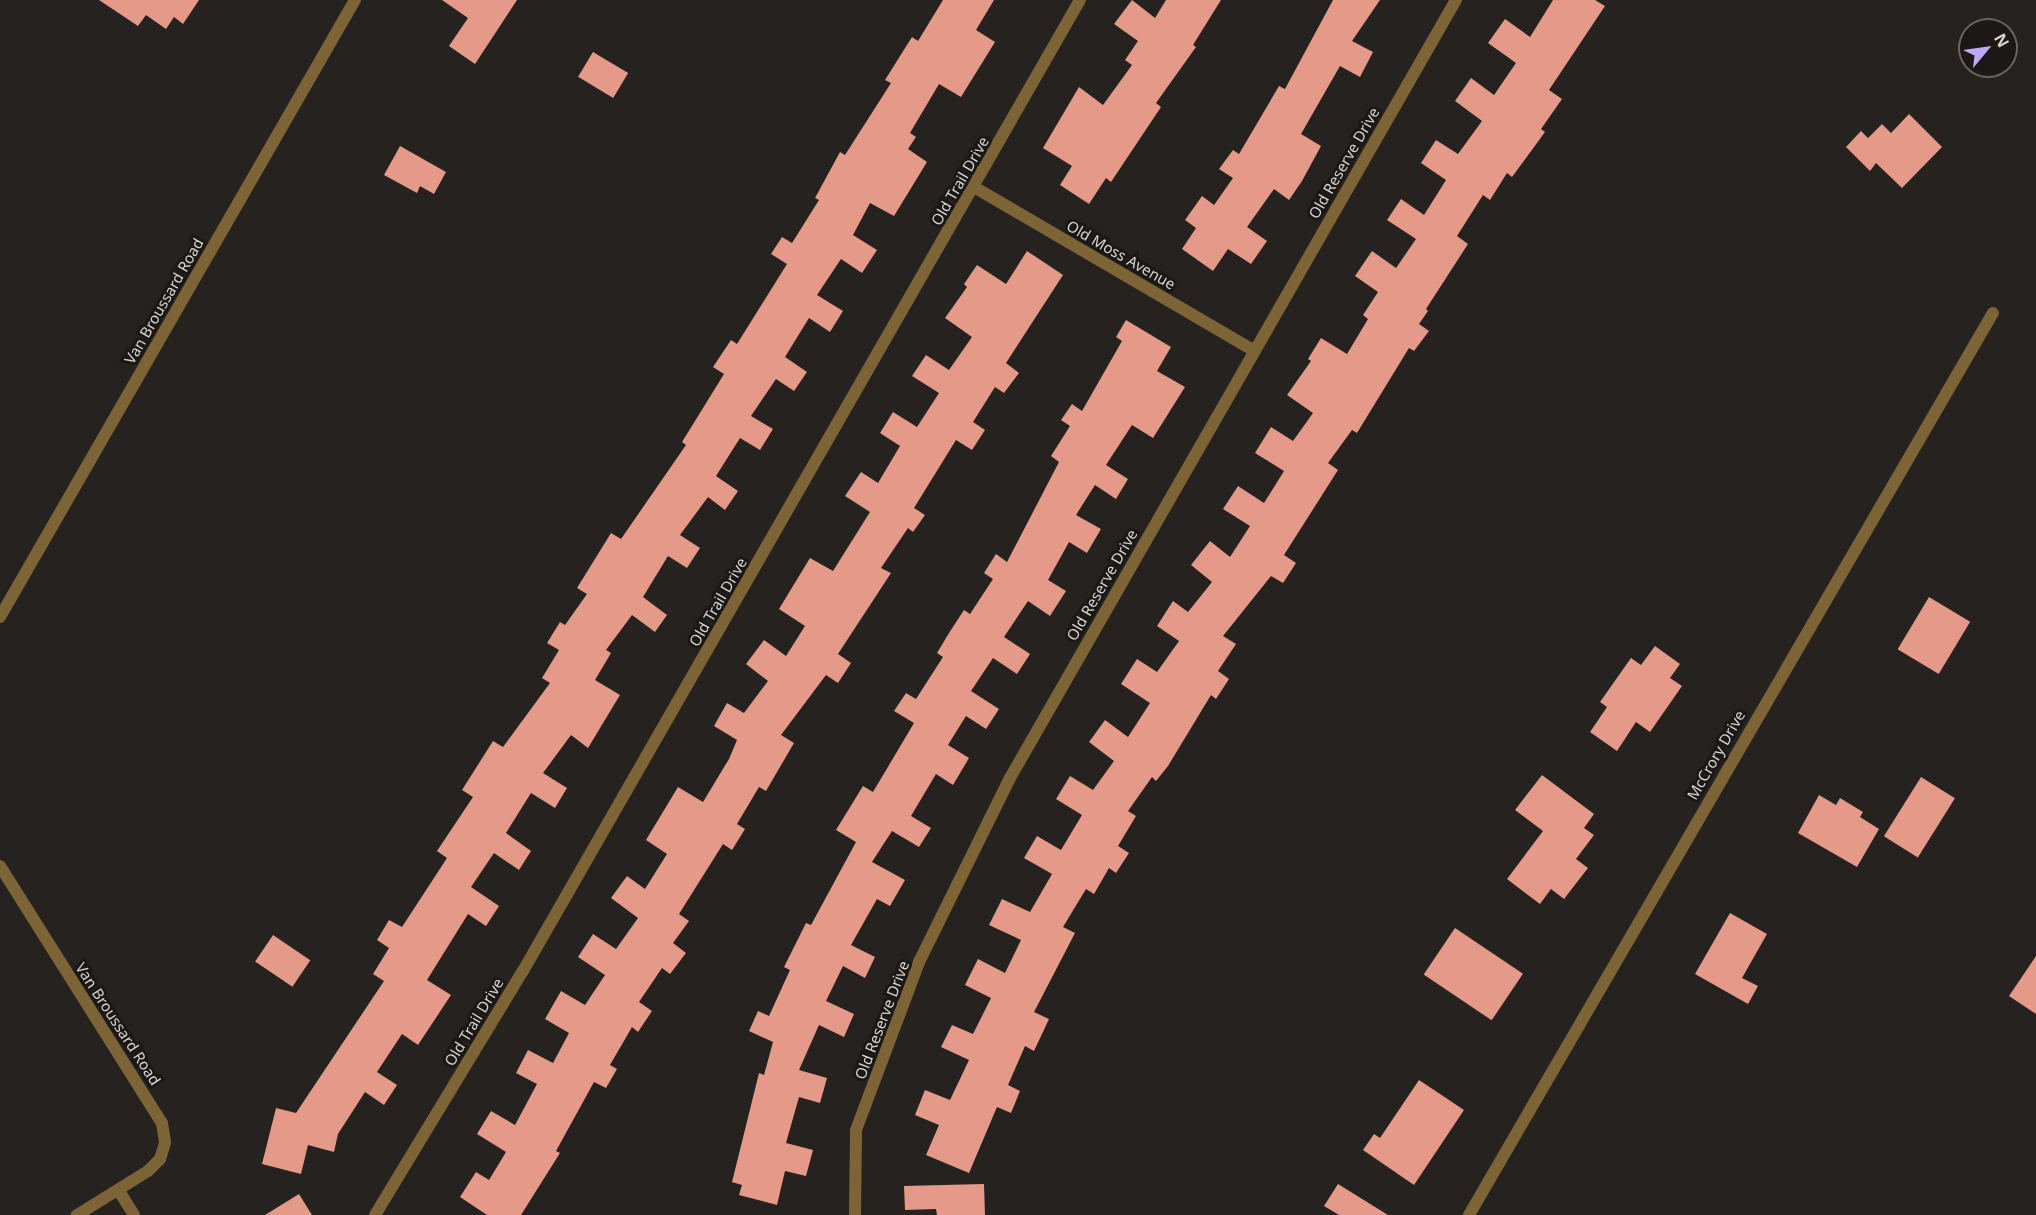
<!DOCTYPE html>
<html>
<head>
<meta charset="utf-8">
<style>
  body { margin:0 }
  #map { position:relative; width:2036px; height:1215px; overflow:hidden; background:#25221f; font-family:"Noto Sans",sans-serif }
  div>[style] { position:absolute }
  .building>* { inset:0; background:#e59988; transform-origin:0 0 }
  .street>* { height:12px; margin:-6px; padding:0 6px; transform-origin:6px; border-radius:6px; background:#7d6437 }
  span { translate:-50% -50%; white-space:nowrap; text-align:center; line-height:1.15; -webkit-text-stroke:6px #1b1816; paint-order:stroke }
  .street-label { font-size:15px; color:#d8d6d4 }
  .north { position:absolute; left:1958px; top:18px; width:60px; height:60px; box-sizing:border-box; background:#1b1816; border:2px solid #676462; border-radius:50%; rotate:61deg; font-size:16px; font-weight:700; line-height:24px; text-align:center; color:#d8d6d4 }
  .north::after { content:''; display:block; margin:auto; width:21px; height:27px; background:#bda9f5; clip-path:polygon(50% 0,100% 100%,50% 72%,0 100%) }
</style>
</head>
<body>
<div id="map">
  <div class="building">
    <div style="clip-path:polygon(99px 0,199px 0,183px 24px,174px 17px,166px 29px,146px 15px,138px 26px)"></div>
    <div style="clip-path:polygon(442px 0,517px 0,475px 64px,449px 46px,468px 18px)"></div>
    <div style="clip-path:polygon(943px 0,994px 0,976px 30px,995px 42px,961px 97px,939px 84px,910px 133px,916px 137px,908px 149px,927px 162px,894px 216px,870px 203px,853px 235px,877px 250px,862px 273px,841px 259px,817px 295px,843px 311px,830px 332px,809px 318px,785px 357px,807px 372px,794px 391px,776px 379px,751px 416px,773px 429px,760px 450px,740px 438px,716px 476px,738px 491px,725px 510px,708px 497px,680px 535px,700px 548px,687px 568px,668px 556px,643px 597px,667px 615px,655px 632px,632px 615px,606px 650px,611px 653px,595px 680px,620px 695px,588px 748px,571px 735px,543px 773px,567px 788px,555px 808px,531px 793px,506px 833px,531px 851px,519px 870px,494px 853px,471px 887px,499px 906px,486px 926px,468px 914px,427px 980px,451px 995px,418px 1045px,402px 1034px,377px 1072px,397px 1085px,384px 1105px,365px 1092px,338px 1134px,334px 1152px,308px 1145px,301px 1174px,262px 1164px,276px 1108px,296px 1113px,384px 981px,373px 974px,389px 948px,377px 940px,389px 920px,402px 927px,447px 858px,437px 851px,473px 797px,462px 790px,493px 741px,503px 747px,550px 683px,542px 678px,559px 650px,547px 643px,560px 622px,565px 625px,587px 594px,577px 588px,611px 533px,621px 539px,686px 445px,682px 442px,724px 374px,713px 367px,731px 340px,737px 344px,787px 264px,771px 254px,782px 237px,792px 243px,819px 200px,815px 198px,840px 152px,845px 155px,891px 83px,885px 80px,912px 37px,918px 41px)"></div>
    <div style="clip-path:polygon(1132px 0,1155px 18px,1166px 0,1221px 0,1193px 45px,1196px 47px,1156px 103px,1161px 107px,1111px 182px,1106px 178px,1089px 204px,1060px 185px,1072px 166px,1043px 148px,1079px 87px,1103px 105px,1132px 65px,1125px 60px,1138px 41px,1114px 24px)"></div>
    <div style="clip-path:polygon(1333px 0,1380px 0,1352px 41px,1373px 52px,1360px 77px,1340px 66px,1301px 134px,1321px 146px,1302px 181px,1289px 200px,1274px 189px,1247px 227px,1267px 241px,1251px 264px,1228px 249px,1213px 271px,1182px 249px,1196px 228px,1185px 220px,1202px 196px,1214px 205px,1233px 178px,1219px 169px,1233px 150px,1239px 154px,1279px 86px,1285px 89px)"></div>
    <div style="clip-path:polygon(1553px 0,1595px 0,1605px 6px,1549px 90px,1562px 99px,1541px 129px,1545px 132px,1512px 177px,1507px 173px,1490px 200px,1483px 195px,1457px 236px,1468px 244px,1426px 309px,1428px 311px,1419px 324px,1429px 331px,1414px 351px,1409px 348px,1357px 433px,1352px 430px,1328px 463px,1338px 470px,1284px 555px,1296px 563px,1283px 583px,1271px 576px,1223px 636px,1236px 644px,1218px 671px,1229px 679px,1216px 699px,1211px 695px,1168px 766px,1156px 781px,1152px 777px,1128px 811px,1136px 816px,1118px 846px,1129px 853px,1116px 873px,1109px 868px,1094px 894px,1086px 889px,1063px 927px,1075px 933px,1034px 1012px,1049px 1019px,1034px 1051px,1025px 1046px,1008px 1085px,1020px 1091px,1011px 1113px,997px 1107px,969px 1173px,926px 1155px,939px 1125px,915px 1115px,925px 1090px,950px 1100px,969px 1060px,941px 1047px,952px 1025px,973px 1034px,991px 998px,965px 985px,978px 959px,1005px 973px,1021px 940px,989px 925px,1002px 899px,1030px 912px,1052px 874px,1024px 858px,1037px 836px,1061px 850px,1082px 815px,1056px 799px,1070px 776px,1093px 790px,1114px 761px,1089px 742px,1105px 720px,1128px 737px,1150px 703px,1121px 684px,1137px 659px,1157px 672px,1179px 641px,1157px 626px,1173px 601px,1188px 612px,1212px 582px,1191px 565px,1210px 541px,1230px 557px,1250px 526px,1223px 509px,1238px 486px,1264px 503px,1284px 471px,1255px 453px,1271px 427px,1293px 441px,1313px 413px,1287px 395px,1311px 361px,1308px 359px,1321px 338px,1347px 354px,1368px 319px,1363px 315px,1378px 292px,1355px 276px,1372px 251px,1396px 268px,1416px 239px,1387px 220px,1401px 199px,1424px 215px,1446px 180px,1421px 163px,1436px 140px,1458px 154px,1482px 121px,1455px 101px,1471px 78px,1494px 95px,1516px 63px,1488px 43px,1505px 19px,1530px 37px)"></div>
    <div style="left:593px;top:52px;width:41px;height:29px;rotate:31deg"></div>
    <div style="clip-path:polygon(1909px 114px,1942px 147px,1902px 188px,1876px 163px,1870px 171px,1846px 147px,1861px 131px,1868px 138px,1882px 124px,1891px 133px)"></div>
    <div style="clip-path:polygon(400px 146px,446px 172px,434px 194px,420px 186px,417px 193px,384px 175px)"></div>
    <div style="clip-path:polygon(1027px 251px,1063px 275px,1006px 363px,1019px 373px,1004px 393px,995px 387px,973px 422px,985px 430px,972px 450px,956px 440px,914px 508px,925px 515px,913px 532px,908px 528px,881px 568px,891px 573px,838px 654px,851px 663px,838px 683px,826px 675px,781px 735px,794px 743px,766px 791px,759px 787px,737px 824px,745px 829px,732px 850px,723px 844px,679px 914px,689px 921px,673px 943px,686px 953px,670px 974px,662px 968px,639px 1002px,652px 1011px,638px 1032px,632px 1027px,610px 1065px,617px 1069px,606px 1088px,594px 1082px,556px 1151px,560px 1153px,521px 1215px,487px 1215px,460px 1197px,476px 1172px,489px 1180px,506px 1152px,477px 1134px,491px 1111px,515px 1125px,537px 1084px,516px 1073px,528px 1050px,553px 1063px,569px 1033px,545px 1019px,561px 991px,585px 1005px,605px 975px,578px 957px,593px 934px,616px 949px,638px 918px,611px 898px,627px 876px,645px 889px,667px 854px,646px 840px,678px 787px,703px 802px,729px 759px,737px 740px,714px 726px,727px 703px,744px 713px,768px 681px,746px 664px,764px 640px,786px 656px,805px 626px,779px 609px,810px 558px,833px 571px,870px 512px,845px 496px,861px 472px,878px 483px,900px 446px,880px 433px,893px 412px,917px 427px,939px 393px,912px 376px,926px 355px,949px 370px,972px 337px,945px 318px,967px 287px,964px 284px,977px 265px,1006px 284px)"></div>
    <div style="clip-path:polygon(1126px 320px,1171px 347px,1157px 371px,1185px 387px,1153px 438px,1132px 425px,1106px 465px,1128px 479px,1116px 499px,1095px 485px,1076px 515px,1101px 529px,1087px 553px,1069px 542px,1048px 580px,1066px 591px,1050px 616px,1028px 601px,1004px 637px,1030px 654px,1017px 674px,993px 658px,971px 691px,999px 709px,986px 729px,966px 716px,948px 745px,969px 758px,953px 785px,936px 774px,911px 816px,931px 828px,919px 847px,892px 831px,872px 862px,905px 880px,890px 906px,877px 899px,851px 945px,875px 957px,865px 978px,843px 966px,826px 1001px,854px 1014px,844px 1037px,819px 1025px,799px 1070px,827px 1078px,820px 1103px,799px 1097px,786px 1143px,813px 1150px,806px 1176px,785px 1171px,777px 1205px,739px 1195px,742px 1185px,732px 1182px,759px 1073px,764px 1075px,773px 1042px,749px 1031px,758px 1011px,769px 1016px,790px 970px,784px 967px,806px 923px,811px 925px,856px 842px,836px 830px,863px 786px,873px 792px,914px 723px,894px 711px,906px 693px,916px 699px,943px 657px,937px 653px,949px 633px,964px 610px,970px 614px,993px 579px,984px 573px,996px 554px,1007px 562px,1059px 462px,1051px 456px,1070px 426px,1061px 420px,1072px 404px,1082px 411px,1122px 341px,1116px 337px)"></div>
    <div style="left:1929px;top:597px;width:48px;height:61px;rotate:31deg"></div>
    <div style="clip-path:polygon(1655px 646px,1680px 664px,1670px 678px,1682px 686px,1650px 732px,1636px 722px,1617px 751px,1590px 732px,1607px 707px,1600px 702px,1631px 658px,1641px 665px)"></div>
    <div style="clip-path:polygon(1542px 775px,1594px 814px,1584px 828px,1594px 835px,1576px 859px,1588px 868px,1564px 899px,1551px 889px,1540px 904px,1507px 879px,1543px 831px,1515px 810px)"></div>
    <div style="left:1921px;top:777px;width:40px;height:70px;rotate:32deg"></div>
    <div style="clip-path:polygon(1819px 795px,1836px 805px,1840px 798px,1863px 812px,1860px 817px,1879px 829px,1857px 867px,1798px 833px)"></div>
    <div style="clip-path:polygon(1730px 913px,1767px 934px,1742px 978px,1758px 986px,1748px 1004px,1695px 974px)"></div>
    <div style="left:1455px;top:928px;width:82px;height:56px;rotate:34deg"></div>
    <div style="left:273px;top:935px;width:45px;height:32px;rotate:34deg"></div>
    <div style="clip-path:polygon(2036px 956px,2036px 1014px,2009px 996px)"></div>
    <div style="clip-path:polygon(1419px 1080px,1464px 1110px,1414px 1185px,1363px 1150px,1374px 1134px,1380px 1138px)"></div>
    <div style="clip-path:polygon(984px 1184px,985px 1215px,937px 1215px,936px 1209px,905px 1210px,904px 1186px)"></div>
    <div style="clip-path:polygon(1338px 1184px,1388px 1215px,1339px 1215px,1324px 1206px)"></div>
    <div style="clip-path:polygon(299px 1194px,312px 1215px,265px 1215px)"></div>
  </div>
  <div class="street">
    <div style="left:974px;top:187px;width:323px;rotate:30.3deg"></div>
    <div style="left:0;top:617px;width:712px;rotate:-60.09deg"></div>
    <div style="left:0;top:866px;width:304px;rotate:57.8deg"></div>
    <div style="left:162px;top:1123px;width:20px;rotate:81deg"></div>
    <div style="left:165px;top:1143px;width:17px;rotate:107deg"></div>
    <div style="left:160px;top:1159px;width:17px;rotate:135deg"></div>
    <div style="left:148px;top:1171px;width:84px;rotate:148.2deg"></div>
    <div style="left:119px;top:1191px;width:28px;rotate:58deg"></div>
    <div style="left:375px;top:1215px;width:285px;rotate:-58.8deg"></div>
    <div style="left:523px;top:971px;width:1119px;rotate:-60.16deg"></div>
    <div style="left:855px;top:1215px;width:85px;rotate:-89.3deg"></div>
    <div style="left:856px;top:1130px;width:179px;rotate:-69.4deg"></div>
    <div style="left:919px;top:962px;width:205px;rotate:-63.7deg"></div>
    <div style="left:1010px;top:778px;width:897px;rotate:-60.18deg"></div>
    <div style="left:1469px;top:1215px;width:1043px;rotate:-59.85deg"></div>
  </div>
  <div class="street-label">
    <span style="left:1344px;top:163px;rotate:-60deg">Old Reserve Drive</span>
    <span style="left:960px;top:181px;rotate:-60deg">Old Trail Drive</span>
    <span style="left:1121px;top:255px;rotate:30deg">Old Moss Avenue</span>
    <span style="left:164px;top:301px;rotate:-60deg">Van Broussard Road</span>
    <span style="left:1102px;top:585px;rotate:-60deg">Old Reserve Drive</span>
    <span style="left:718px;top:602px;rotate:-60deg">Old Trail Drive</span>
    <span style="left:1716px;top:755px;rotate:-60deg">McCrory Drive</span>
    <span style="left:882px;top:1020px;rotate:-69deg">Old Reserve Drive</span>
    <span style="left:474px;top:1022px;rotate:-59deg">Old Trail Drive</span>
    <span style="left:118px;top:1024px;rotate:57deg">Van Broussard Road</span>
  </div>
  <div class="north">N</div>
</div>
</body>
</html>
